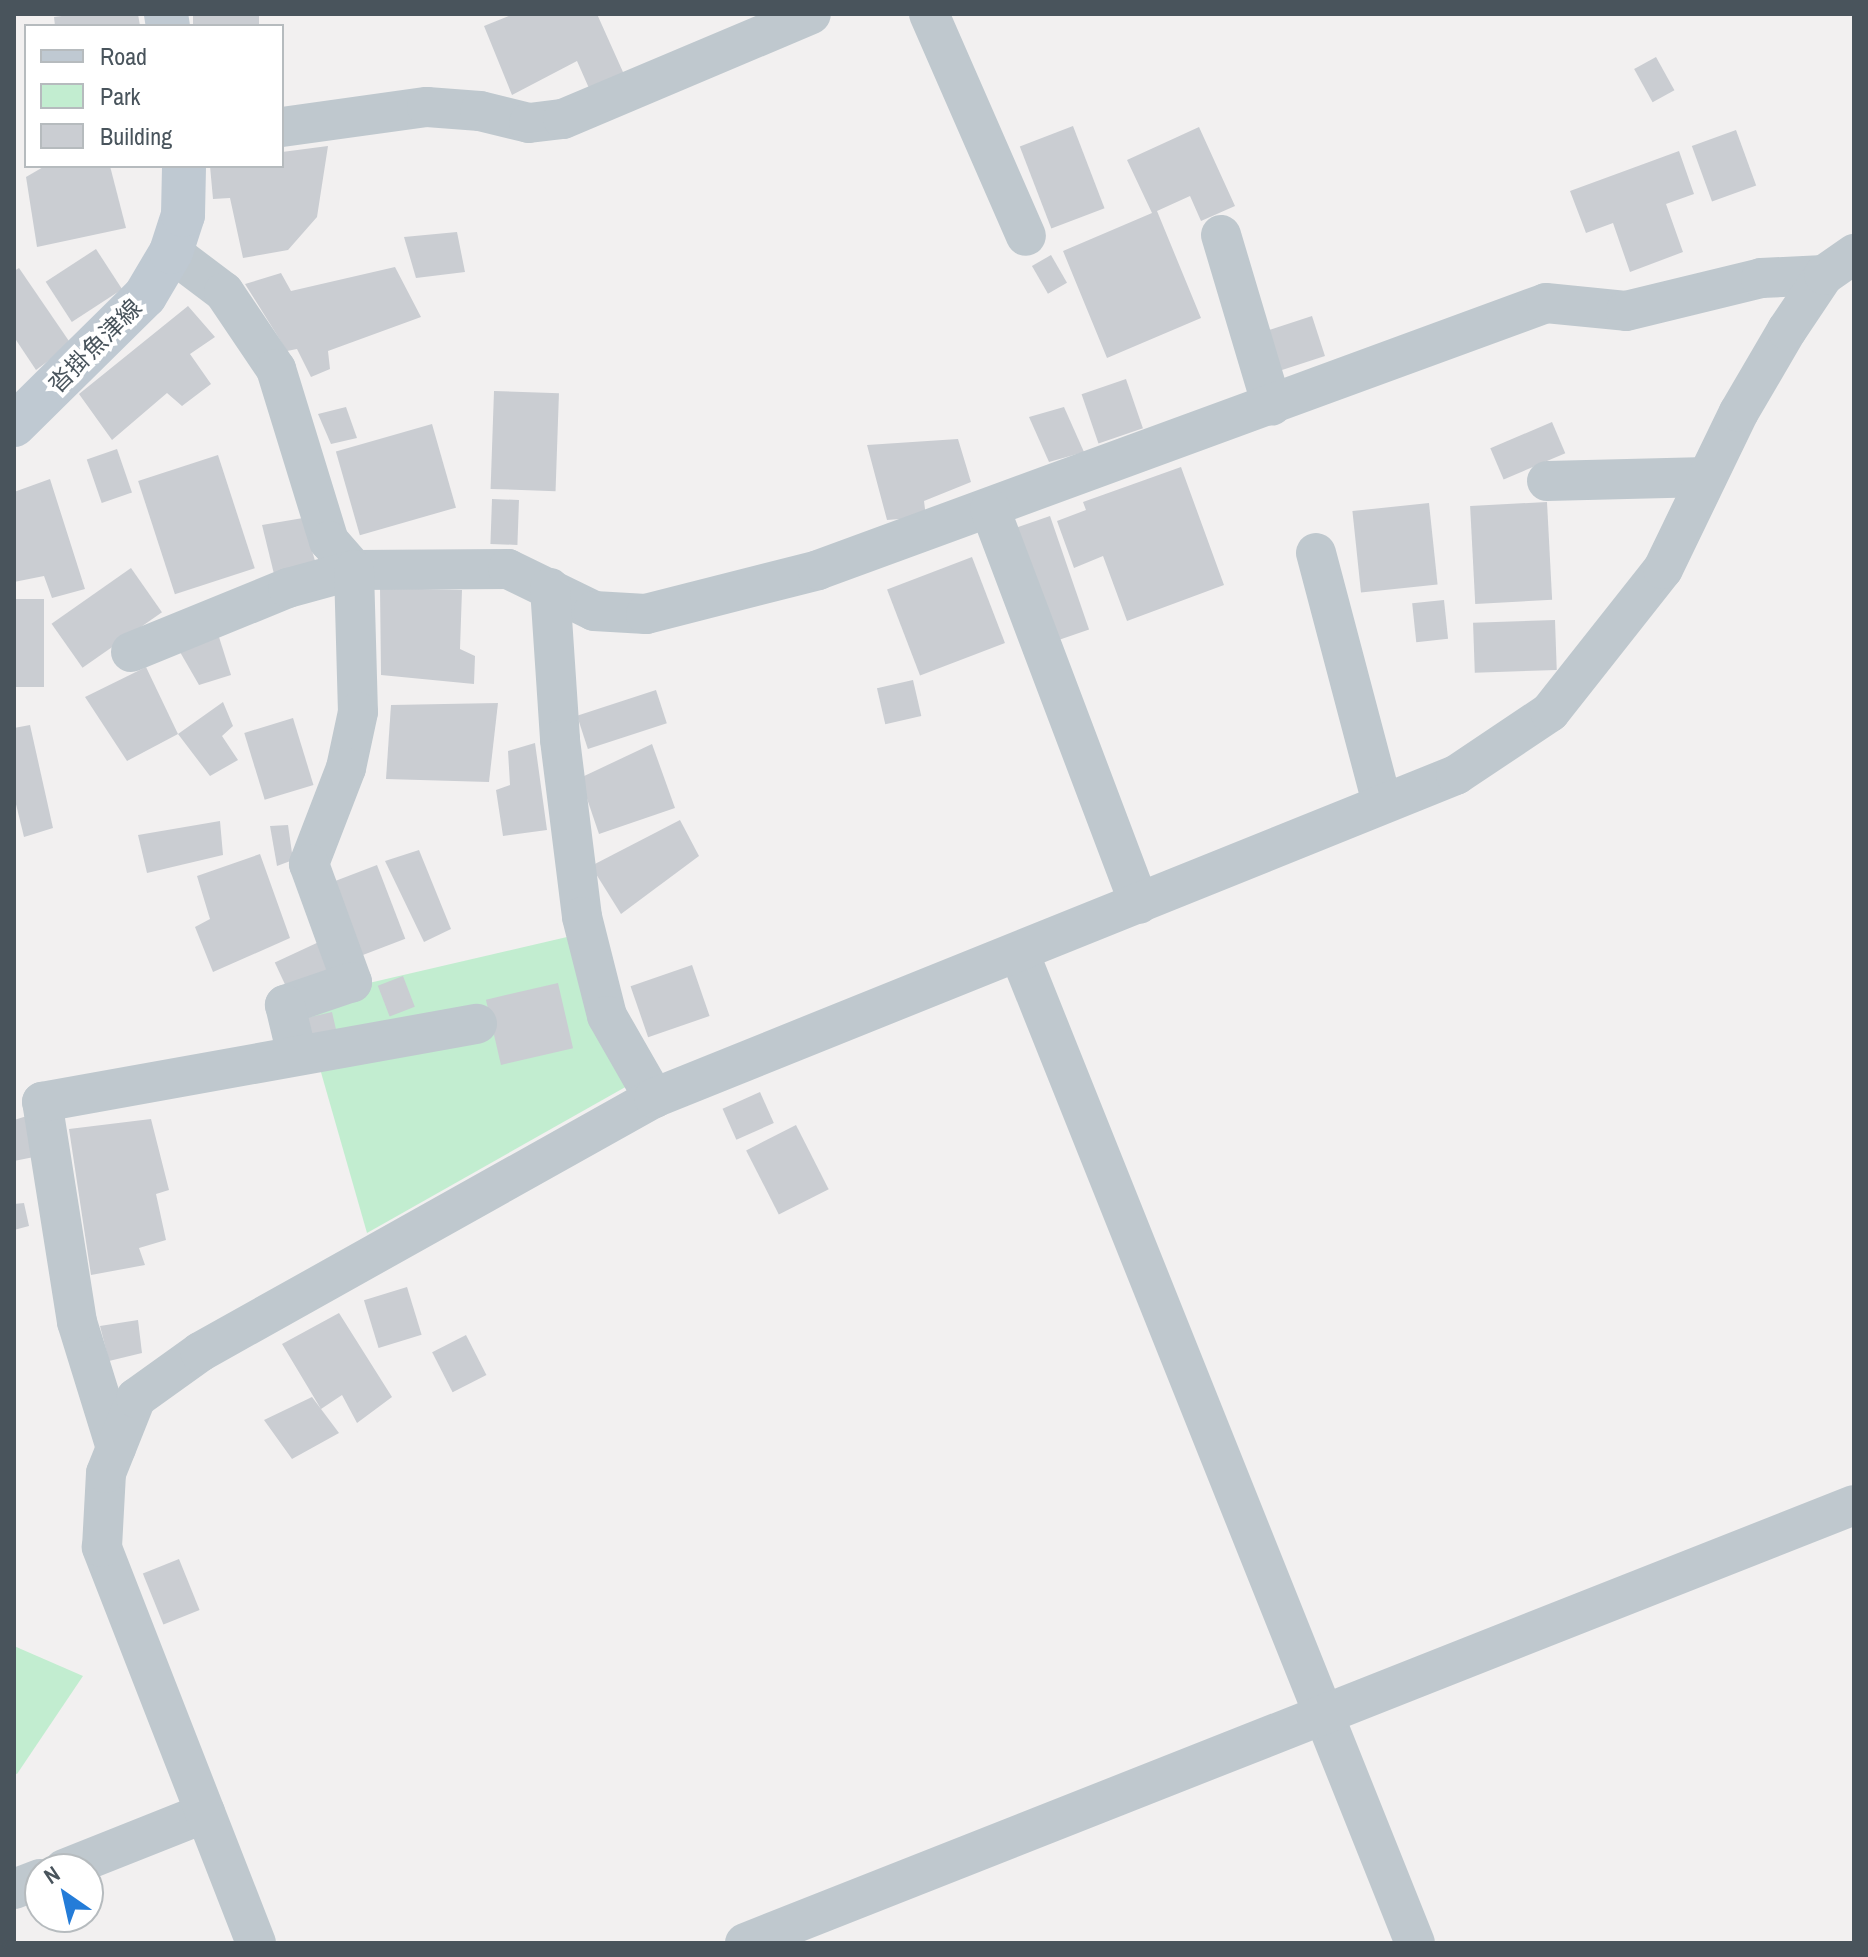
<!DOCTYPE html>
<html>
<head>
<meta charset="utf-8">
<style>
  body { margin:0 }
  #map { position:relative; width:1868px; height:1957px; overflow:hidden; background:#f2f0f0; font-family:"Archivo Narrow","Noto Sans JP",sans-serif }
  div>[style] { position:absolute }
  .green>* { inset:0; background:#c2edd0 }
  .building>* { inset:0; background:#cacdd2; transform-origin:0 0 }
  .street>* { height:40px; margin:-20px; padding:0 20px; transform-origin:20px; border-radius:20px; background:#bfc8ce }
  .secondary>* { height:44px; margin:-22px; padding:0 22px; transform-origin:22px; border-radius:22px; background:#bfc9d2 }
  span { translate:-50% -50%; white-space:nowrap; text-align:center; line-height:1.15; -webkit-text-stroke:8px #fff; paint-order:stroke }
  .street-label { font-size:24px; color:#49545c }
  .frame { position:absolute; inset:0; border:16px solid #49545c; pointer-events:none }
  .legend { position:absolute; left:24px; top:24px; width:260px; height:144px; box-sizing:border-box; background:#fff; border:2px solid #b6bbbe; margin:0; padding:10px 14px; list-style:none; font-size:24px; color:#49545c }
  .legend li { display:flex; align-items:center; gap:16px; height:40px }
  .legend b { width:40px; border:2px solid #b6bbbe }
  .north { position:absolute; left:24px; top:1853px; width:80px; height:80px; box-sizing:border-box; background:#fff; border:2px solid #b6bbbe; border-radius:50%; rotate:326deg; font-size:22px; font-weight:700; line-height:32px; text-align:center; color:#49545c }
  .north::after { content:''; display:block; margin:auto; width:28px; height:36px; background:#247cd8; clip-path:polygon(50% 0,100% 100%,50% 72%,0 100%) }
</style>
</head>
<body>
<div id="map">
  <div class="green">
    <div style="clip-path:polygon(567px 937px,629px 1085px,367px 1233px,300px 999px)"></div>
    <div style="clip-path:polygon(14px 1646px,83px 1676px,17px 1774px,14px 1773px)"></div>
  </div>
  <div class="building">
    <div style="clip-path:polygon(77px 14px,138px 14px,140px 26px,55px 26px,54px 17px)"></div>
    <div style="left:193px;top:14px;width:66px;height:12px"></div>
    <div style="clip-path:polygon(514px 14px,597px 14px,627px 81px,592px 95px,577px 61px,512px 95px,484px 26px)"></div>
    <div style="left:1656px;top:57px;width:38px;height:25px;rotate:61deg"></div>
    <div style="left:1073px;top:126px;width:88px;height:57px;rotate:69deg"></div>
    <div style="clip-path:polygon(1199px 127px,1235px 206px,1201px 221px,1190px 196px,1157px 211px,1201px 318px,1107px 358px,1063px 251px,1152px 213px,1127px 160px)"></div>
    <div style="left:1736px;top:130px;width:59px;height:47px;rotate:70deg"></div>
    <div style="clip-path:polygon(328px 146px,317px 217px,288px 250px,243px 258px,230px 198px,213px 199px,210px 166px,282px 166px,282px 152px)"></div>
    <div style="clip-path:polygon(1679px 151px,1694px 194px,1666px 204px,1683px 252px,1630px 272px,1613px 223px,1586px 233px,1570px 191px)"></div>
    <div style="clip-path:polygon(45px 166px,110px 166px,126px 228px,37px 247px,26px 177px)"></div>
    <div style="clip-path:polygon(457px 232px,465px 272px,416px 278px,404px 237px)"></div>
    <div style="left:96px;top:249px;width:48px;height:60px;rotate:57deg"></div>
    <div style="left:1051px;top:255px;width:32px;height:22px;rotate:60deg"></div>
    <div style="clip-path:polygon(395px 267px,421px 317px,328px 351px,330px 369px,311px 377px,297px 349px,287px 351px,245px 284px,281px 273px,291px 291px)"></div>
    <div style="clip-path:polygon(19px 268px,71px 344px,36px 370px,14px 337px,14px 271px)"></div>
    <div style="clip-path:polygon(188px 306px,215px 337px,190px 354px,211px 384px,182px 406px,167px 393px,112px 440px,79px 394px)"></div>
    <div style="left:1312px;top:316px;width:42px;height:50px;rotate:72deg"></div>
    <div style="left:1126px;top:379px;width:52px;height:47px;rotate:71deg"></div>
    <div style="left:494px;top:391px;width:65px;height:98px;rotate:2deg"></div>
    <div style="clip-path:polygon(346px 407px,357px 438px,331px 444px,318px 414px)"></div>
    <div style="clip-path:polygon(1064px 407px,1084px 452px,1049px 462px,1029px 417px)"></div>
    <div style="left:1552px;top:422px;width:34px;height:67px;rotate:67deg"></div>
    <div style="left:432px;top:424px;width:87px;height:100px;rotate:74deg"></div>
    <div style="clip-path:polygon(958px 439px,971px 482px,924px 501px,926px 517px,887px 520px,867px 445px)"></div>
    <div style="left:117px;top:449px;width:46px;height:32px;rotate:71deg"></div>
    <div style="left:218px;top:455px;width:119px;height:84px;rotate:72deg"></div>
    <div style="clip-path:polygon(1181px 467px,1224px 585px,1127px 621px,1103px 556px,1074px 568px,1057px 521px,1086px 510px,1083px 502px)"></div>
    <div style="clip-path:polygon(50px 479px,85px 589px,52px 598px,44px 576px,14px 582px,14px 492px)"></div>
    <div style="left:492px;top:499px;width:27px;height:45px;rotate:2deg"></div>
    <div style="left:1547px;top:502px;width:98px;height:77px;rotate:87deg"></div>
    <div style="left:1429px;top:503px;width:82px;height:77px;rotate:84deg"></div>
    <div style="left:1050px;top:516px;width:120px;height:36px;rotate:71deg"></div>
    <div style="clip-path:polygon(303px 518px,315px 561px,274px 574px,262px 525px)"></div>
    <div style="left:972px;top:557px;width:92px;height:91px;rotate:69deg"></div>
    <div style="left:131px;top:568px;width:54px;height:97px;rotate:55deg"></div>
    <div style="clip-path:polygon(380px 588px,462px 590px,460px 649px,475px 656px,474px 684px,381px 675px)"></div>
    <div style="left:14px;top:599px;width:30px;height:88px"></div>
    <div style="left:1444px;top:600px;width:39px;height:32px;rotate:84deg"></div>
    <div style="left:1555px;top:620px;width:50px;height:82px;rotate:88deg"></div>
    <div style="clip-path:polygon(219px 637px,231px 675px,199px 685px,180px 652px)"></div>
    <div style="clip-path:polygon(146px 667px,178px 734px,127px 761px,85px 697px)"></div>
    <div style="left:913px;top:680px;width:37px;height:37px;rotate:77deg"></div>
    <div style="left:656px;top:690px;width:35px;height:83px;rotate:72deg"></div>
    <div style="clip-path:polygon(223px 702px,233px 726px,222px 736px,238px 760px,210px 776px,178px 734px)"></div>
    <div style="clip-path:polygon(498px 703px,489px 782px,386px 779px,391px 705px)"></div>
    <div style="left:293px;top:718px;width:70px;height:51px;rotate:73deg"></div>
    <div style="clip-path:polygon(30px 725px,53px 828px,24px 837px,14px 796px,14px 728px)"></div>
    <div style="clip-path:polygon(535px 743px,547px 830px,503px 836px,496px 790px,510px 785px,508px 751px)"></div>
    <div style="clip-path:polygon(652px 744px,675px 808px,599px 834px,580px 778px)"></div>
    <div style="clip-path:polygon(680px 820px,699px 856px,621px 914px,591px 866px)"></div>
    <div style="clip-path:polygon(220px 821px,223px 855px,147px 873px,138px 835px)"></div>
    <div style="clip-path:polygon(288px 825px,293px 860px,277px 866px,270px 826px)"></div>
    <div style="clip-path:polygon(419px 850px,451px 929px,424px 942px,385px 861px)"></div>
    <div style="clip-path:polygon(260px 854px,290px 938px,213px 972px,195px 927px,210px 919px,197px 876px)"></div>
    <div style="left:377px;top:865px;width:79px;height:51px;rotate:69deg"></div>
    <div style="left:321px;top:941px;width:29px;height:51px;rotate:65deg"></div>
    <div style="left:692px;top:965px;width:54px;height:65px;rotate:71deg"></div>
    <div style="left:403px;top:976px;width:33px;height:27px;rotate:69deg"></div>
    <div style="left:558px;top:983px;width:67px;height:74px;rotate:77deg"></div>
    <div style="left:332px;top:1012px;width:18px;height:27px;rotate:77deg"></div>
    <div style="left:760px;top:1092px;width:34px;height:41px;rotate:66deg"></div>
    <div style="clip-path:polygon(27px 1116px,34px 1157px,14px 1161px,14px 1120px)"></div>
    <div style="clip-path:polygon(151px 1119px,169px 1190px,156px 1194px,166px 1240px,139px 1248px,145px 1265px,91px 1275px,69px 1129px)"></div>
    <div style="left:796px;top:1125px;width:72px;height:56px;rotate:63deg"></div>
    <div style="clip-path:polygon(24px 1203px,29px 1226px,14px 1230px,14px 1204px)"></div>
    <div style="left:407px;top:1287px;width:50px;height:45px;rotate:73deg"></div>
    <div style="clip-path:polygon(339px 1313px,392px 1397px,357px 1423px,342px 1395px,321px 1409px,339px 1433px,292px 1459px,264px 1420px,312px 1397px,321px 1409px,282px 1344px)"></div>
    <div style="clip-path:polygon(138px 1320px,142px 1353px,109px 1361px,100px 1326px)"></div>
    <div style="left:466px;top:1335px;width:45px;height:38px;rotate:63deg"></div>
    <div style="left:179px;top:1559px;width:55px;height:39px;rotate:68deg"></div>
  </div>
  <div class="street">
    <div style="left:929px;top:14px;width:242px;rotate:66.4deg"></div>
    <div style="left:282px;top:127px;width:146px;rotate:-7.9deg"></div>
    <div style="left:427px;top:107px;width:53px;rotate:4.3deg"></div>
    <div style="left:480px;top:111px;width:50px;rotate:13.8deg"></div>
    <div style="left:529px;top:123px;width:34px;rotate:-7deg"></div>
    <div style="left:563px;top:119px;width:269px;rotate:-22.9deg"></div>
    <div style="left:1221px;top:235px;width:178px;rotate:73.4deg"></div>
    <div style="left:171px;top:252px;width:66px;rotate:37deg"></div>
    <div style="left:224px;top:292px;width:93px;rotate:56deg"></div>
    <div style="left:276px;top:369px;width:180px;rotate:72.9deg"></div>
    <div style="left:329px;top:541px;width:38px;rotate:49deg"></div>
    <div style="left:354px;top:570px;width:154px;rotate:-0.4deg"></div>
    <div style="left:508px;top:569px;width:96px;rotate:26deg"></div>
    <div style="left:594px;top:611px;width:52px;rotate:3.3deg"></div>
    <div style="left:646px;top:614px;width:178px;rotate:-14.3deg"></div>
    <div style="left:818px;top:570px;width:775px;rotate:-20.14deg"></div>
    <div style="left:1546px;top:303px;width:80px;rotate:5.7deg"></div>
    <div style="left:1626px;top:311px;width:139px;rotate:-13.7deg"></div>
    <div style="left:1761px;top:278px;width:63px;rotate:-2.7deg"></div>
    <div style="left:1547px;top:481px;width:160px;rotate:-1.4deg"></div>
    <div style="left:990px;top:509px;width:422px;rotate:69.3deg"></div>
    <div style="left:1316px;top:553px;width:259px;rotate:75.2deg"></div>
    <div style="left:550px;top:588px;width:152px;rotate:86.2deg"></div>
    <div style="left:560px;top:740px;width:178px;rotate:82.9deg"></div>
    <div style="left:582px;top:917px;width:102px;rotate:75.8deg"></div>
    <div style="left:607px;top:1016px;width:95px;rotate:60.2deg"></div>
    <div style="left:131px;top:652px;width:170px;rotate:-22.2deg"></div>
    <div style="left:288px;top:588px;width:68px;rotate:-15.3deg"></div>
    <div style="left:354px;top:570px;width:142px;rotate:88.4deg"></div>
    <div style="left:358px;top:712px;width:57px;rotate:102.1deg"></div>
    <div style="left:346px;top:768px;width:103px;rotate:111.1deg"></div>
    <div style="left:309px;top:864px;width:126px;rotate:70deg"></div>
    <div style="left:352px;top:982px;width:71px;rotate:161.1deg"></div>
    <div style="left:285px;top:1005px;width:51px;rotate:76.5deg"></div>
    <div style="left:1020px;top:955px;width:1064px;rotate:68.21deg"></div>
    <div style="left:116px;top:1448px;width:132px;rotate:-107.2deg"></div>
    <div style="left:77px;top:1322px;width:223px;rotate:-99deg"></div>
    <div style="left:42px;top:1102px;width:442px;rotate:-10.2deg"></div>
    <div style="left:64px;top:1869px;width:152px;rotate:-21.7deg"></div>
    <div style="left:14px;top:1889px;width:28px;rotate:-21deg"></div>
    <div style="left:256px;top:1943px;width:425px;rotate:-111.3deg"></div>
    <div style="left:102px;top:1547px;width:74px;rotate:-86.9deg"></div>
    <div style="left:106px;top:1473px;width:81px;rotate:-68.2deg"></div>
    <div style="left:136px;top:1398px;width:79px;rotate:-35.7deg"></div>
    <div style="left:200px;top:1352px;width:520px;rotate:-29.23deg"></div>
    <div style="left:654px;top:1098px;width:865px;rotate:-21.94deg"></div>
    <div style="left:1456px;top:775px;width:113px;rotate:-33.8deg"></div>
    <div style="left:1550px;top:712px;width:182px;rotate:-51.7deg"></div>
    <div style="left:1663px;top:569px;width:174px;rotate:-64.2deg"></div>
    <div style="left:1739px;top:412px;width:95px;rotate:-59.7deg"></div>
    <div style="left:1787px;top:330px;width:66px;rotate:-56.1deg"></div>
    <div style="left:1824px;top:275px;width:37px;rotate:-35deg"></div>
    <div style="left:745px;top:1943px;width:1192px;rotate:-21.55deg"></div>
  </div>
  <div class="secondary">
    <div style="left:166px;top:14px;width:12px;rotate:81deg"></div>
    <div style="left:14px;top:425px;width:184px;rotate:-44.6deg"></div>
    <div style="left:145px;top:296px;width:51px;rotate:-59.4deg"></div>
    <div style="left:171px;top:252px;width:39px;rotate:-72deg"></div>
    <div style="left:183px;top:215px;width:49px;rotate:-88.8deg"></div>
  </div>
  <div class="street-label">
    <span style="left:95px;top:346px;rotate:-45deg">沓掛魚津線</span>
  </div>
  <div class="frame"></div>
  <ul class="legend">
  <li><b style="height:10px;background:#bfc9d2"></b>Road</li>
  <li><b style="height:22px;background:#c2edd0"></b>Park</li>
  <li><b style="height:22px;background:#cacdd2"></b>Building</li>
  </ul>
  <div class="north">N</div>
</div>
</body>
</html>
